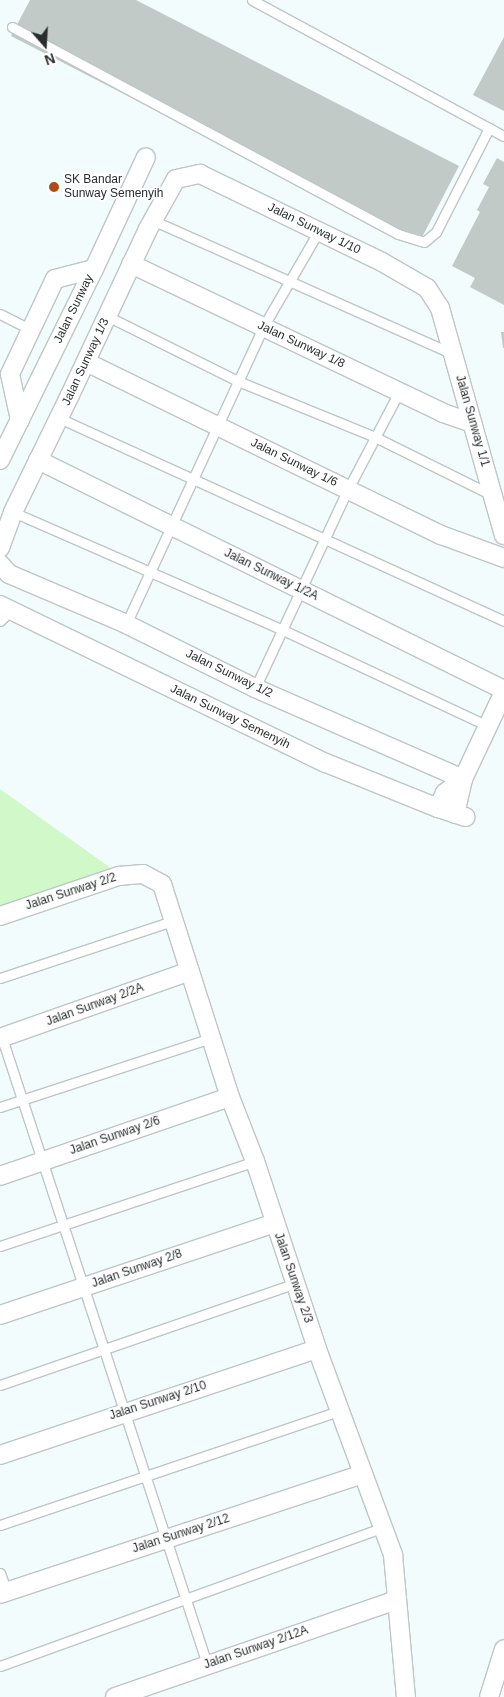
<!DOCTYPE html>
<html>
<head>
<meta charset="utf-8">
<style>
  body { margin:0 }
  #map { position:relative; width:504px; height:1697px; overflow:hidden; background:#f3fcfd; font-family:Helvetica,sans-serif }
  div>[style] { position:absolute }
  .green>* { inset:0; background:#d0f8c9 }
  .building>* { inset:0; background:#c2cac7 }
  .roads { filter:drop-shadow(1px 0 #bec6c7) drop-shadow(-1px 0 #bec6c7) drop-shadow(0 1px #bec6c7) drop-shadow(0 -1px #bec6c7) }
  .service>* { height:9px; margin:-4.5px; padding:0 4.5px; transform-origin:4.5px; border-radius:4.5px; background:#fff }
  .minor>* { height:18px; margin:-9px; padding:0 9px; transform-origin:9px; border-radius:9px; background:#fff }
  .dots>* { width:14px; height:14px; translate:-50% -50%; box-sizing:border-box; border:2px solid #fff; border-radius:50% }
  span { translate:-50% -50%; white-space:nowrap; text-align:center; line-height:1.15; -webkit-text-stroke:4px #fff; paint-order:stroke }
  .poi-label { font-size:12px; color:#292d2d }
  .left { translate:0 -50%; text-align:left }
  .street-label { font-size:12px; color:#292d2d }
  .north { position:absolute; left:20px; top:20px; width:50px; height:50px; -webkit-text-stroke:4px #fff; paint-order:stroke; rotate:161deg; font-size:14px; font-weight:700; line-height:20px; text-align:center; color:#292d2d }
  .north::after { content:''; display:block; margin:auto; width:18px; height:22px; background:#292d2d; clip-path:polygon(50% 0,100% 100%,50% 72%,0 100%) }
</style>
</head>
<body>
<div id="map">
  <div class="green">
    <div style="clip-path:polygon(0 789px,115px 871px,0 911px)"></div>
  </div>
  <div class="building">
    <div style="clip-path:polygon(30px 0,136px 0,459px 166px,418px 245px,11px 36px)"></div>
    <div style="clip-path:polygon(504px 37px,504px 111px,473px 95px)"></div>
    <div style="clip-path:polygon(497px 158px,504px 162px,504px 305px,470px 287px,475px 278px,452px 266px,480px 212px,477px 210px,489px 187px,483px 184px)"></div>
    <div style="clip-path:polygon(501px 332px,504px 332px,504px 348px,503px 348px)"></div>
  </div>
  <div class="roads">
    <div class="service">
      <div style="left:252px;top:0;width:286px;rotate:28.4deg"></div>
      <div style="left:12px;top:27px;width:438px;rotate:28.2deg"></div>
      <div style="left:398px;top:234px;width:27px;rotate:17deg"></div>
      <div style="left:424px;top:242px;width:16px;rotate:-40deg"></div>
      <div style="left:436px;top:232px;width:117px;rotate:-63deg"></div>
      <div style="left:152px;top:220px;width:329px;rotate:24deg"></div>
      <div style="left:0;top:314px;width:36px;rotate:27deg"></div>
      <div style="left:107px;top:316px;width:146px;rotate:26.4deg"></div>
      <div style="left:238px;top:381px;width:148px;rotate:22.2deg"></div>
      <div style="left:375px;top:437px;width:131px;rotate:26.4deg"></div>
      <div style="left:59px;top:418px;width:489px;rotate:24.5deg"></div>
      <div style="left:13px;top:512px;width:295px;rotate:23.6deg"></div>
      <div style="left:283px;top:630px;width:226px;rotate:25.1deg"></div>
      <div style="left:0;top:621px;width:16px;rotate:-45deg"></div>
      <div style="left:126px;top:624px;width:327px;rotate:-65.2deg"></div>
      <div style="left:263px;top:327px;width:110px;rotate:-59.9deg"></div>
      <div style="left:255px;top:688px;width:220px;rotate:-65deg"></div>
      <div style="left:348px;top:489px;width:110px;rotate:-62.3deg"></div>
      <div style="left:0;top:978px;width:184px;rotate:-18.3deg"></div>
      <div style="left:1px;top:1035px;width:662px;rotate:71.87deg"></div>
      <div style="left:0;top:1107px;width:222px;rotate:-18.1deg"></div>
      <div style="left:0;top:1246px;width:269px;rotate:-18.4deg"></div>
      <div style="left:0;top:1385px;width:313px;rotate:-19deg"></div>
      <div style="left:0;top:1525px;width:358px;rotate:-18.6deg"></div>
      <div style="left:0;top:1573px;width:20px;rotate:70deg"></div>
      <div style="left:0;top:1666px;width:408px;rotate:-19.9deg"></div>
    </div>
    <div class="minor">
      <div style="left:131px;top:264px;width:346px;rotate:25.5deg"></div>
      <div style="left:443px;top:413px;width:31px;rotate:19deg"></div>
      <div style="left:86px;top:362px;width:395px;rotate:26deg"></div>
      <div style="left:441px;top:535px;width:67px;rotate:20.1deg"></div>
      <div style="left:20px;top:420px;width:47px;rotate:-102.3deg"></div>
      <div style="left:10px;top:374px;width:105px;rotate:-64.7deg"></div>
      <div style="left:55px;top:279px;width:40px;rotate:-14.4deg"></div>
      <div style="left:0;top:460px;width:213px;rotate:-63.8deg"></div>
      <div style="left:94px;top:269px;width:123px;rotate:-65.1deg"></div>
      <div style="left:38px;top:460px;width:520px;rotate:26.27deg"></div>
      <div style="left:0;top:548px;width:38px;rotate:-70deg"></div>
      <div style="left:13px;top:512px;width:130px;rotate:-64deg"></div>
      <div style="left:70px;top:395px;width:183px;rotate:-64.8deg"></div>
      <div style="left:148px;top:229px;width:57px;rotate:-60.8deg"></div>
      <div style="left:176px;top:179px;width:25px;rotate:-12deg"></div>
      <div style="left:200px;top:174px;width:202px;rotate:25.8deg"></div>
      <div style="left:382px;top:262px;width:52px;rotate:30deg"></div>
      <div style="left:427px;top:288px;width:24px;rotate:57deg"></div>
      <div style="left:440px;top:308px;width:236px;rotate:74.3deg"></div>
      <div style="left:0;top:564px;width:13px;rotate:48deg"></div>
      <div style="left:9px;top:574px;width:127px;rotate:23.1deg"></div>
      <div style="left:126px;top:624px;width:144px;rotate:26.4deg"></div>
      <div style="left:255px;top:688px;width:227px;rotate:23.6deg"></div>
      <div style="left:0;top:605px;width:362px;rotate:25.9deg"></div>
      <div style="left:326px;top:763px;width:121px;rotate:21.9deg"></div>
      <div style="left:438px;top:808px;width:29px;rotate:18deg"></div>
      <div style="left:438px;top:808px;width:17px;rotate:-65deg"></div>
      <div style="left:445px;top:793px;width:23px;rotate:-38deg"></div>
      <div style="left:455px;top:814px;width:36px;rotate:-77deg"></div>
      <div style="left:463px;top:779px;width:96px;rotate:-64.8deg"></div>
      <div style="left:0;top:916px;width:126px;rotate:-18.6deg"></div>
      <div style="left:119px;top:876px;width:24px;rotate:-5deg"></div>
      <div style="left:143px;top:874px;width:21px;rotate:28deg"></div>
      <div style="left:162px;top:884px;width:224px;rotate:72.3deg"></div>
      <div style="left:230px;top:1097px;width:69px;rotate:68.7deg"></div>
      <div style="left:255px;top:1161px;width:198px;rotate:71.7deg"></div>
      <div style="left:317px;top:1349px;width:220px;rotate:69.7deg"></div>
      <div style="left:393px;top:1555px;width:143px;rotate:84.8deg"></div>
      <div style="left:0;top:1038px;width:201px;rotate:-19.4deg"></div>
      <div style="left:0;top:1176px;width:243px;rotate:-19deg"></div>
      <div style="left:0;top:1315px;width:290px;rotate:-18.5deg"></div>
      <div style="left:0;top:1455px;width:334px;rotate:-18.5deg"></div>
      <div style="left:0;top:1594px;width:382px;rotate:-18.3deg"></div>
      <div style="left:115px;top:1697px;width:298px;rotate:-19deg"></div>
      <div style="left:489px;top:1697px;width:50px;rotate:-72.6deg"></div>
    </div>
  </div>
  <div class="dots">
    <div style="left:54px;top:187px;background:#af4b15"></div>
  </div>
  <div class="poi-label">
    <span class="left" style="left:64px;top:187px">SK Bandar<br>Sunway Semenyih</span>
  </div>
  <div class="street-label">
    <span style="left:314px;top:229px;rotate:26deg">Jalan Sunway 1/10</span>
    <span style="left:74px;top:309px;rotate:-64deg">Jalan Sunway</span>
    <span style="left:301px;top:345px;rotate:25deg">Jalan Sunway 1/8</span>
    <span style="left:86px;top:362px;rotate:-65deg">Jalan Sunway 1/3</span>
    <span style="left:472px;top:421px;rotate:74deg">Jalan Sunway 1/1</span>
    <span style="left:294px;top:463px;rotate:26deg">Jalan Sunway 1/6</span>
    <span style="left:271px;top:575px;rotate:26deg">Jalan Sunway 1/2A</span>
    <span style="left:229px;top:674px;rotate:26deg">Jalan Sunway 1/2</span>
    <span style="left:230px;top:717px;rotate:26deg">Jalan Sunway Semenyih</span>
    <span style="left:71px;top:892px;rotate:-18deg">Jalan Sunway 2/2</span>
    <span style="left:95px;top:1005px;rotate:-20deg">Jalan Sunway 2/2A</span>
    <span style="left:115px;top:1136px;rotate:-19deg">Jalan Sunway 2/6</span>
    <span style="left:137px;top:1269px;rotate:-19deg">Jalan Sunway 2/8</span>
    <span style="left:293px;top:1278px;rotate:71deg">Jalan Sunway 2/3</span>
    <span style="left:158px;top:1401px;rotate:-18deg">Jalan Sunway 2/10</span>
    <span style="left:181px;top:1534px;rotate:-18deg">Jalan Sunway 2/12</span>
    <span style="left:256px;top:1648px;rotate:-19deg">Jalan Sunway 2/12A</span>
  </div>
  <div class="north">N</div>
</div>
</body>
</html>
